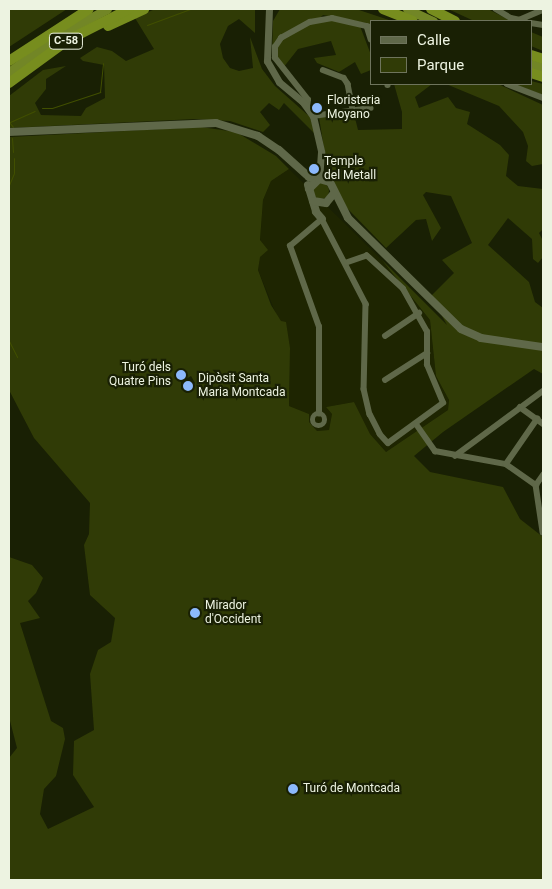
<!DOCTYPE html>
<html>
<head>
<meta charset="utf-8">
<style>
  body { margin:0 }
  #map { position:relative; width:552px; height:889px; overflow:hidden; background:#192004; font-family:Roboto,sans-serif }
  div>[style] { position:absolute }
  .built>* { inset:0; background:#1e2501 }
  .green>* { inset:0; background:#303b06 }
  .round { border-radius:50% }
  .stream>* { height:1px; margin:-0.5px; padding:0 0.5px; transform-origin:0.5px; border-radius:0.5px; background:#414f01 }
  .minor>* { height:5.5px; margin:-2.75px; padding:0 2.75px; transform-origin:2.75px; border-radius:2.75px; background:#5f6849 }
  .minor>.ring { margin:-2.75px; padding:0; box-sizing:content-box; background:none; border:5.5px solid #5f6849; border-radius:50% }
  .tertiary>* { height:7px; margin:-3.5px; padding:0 3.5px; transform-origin:3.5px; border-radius:3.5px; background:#5f6849 }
  .secondary>* { height:8px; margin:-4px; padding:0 4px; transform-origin:4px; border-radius:4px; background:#5f6849 }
  .trunk>* { height:9px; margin:-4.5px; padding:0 4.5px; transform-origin:4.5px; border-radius:4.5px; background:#728626 }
  .motorway>* { height:10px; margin:-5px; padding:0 5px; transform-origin:5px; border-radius:5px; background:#778d1e }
  .dots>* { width:14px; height:14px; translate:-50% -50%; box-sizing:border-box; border:2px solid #192004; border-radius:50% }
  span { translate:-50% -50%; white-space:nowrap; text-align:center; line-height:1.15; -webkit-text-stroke:4.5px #192004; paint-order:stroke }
  .shield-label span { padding:1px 4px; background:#192004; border:1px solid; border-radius:4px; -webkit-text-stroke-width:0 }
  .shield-label { font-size:11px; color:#edf3e1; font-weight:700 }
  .poi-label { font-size:12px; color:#edf3e1 }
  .left { translate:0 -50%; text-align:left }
  .right { translate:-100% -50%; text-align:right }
  .frame { position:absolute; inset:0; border:10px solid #edf3e1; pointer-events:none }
  .legend { position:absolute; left:370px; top:20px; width:162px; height:65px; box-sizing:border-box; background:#192004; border:1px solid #6e745c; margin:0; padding:6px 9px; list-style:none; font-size:15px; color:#edf3e1 }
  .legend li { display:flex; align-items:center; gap:10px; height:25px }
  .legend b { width:25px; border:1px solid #6e745c }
</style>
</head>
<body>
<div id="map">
  <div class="built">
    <div style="clip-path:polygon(289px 169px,381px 259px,430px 320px,436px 376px,449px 400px,448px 410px,386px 452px,370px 434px,354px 402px,326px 407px,332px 414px,329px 430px,317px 431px,309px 422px,309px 414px,289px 406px,290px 348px,258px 270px,263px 200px,271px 181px)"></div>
  </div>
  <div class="green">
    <div style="clip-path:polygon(9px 9px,67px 9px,9px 47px)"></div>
    <div style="clip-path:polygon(155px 9px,255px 9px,255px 33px,239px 19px,228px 26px,220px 44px,223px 58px,230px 68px,239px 71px,253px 68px,250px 37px,262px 69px,275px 86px,310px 117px,315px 134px,284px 103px,279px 110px,269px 103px,260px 112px,270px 125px,263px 132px,230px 121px,195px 119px,9px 128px,9px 96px,43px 70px,66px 66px,46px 79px,46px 89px,35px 103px,41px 115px,81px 116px,86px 108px,105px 98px,104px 65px,83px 61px,80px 58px,97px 47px,112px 51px,126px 61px,154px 49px,135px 18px)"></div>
    <div style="clip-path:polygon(280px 9px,356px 9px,392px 21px,371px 21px,371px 24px,323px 15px,321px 17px,360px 26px,371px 55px,371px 70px,361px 74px,355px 62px,339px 72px,317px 63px,314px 58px,336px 55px,331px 41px,298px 49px,283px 68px,272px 58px,273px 21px)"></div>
    <div style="clip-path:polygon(448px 9px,488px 9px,511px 21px,474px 21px)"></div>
    <div style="clip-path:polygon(531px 32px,543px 37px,543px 51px,531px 46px)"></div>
    <div style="clip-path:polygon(531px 81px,543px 84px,543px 95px,514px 84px,531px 84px)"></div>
    <div style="clip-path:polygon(evenodd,394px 84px,432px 84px,415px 97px,419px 108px,448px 97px,456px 108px,470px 112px,467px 124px,500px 145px,509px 155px,506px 176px,518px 186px,543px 189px,543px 229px,539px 233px,543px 241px,543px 257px,538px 263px,533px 259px,532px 239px,508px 218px,488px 245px,529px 282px,535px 302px,543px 308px,543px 374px,534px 369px,443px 432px,414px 456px,430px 472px,503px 487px,520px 519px,543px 537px,543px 880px,9px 880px,9px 758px,17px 748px,9px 717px,9px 557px,32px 565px,43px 578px,36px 593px,28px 601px,40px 618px,20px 623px,51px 721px,63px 728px,65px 739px,56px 776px,44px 789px,40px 814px,48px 829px,94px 807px,73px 775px,74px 741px,94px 730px,90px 674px,98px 650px,111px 642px,115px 618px,90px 595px,84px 545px,89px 534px,90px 503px,34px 438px,9px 390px,9px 137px,201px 127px,236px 132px,276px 156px,289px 169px,271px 181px,263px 200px,260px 240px,268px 250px,260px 257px,258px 270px,271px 305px,281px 321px,286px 322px,290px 348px,289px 406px,309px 414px,309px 422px,317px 431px,329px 430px,332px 414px,326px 407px,354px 402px,370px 434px,386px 452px,448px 410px,449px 400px,436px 376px,430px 320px,381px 259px,447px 325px,431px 296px,454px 273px,442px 260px,472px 243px,451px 196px,426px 192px,423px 195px,441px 228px,432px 241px,426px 219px,416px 220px,386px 248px,345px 206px,329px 180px,319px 117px,354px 114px,358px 130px,402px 129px,402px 112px,394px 84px,191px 376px,195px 383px,187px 393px,181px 389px,181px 382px,191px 376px)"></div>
    <div style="clip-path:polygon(446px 84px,498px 84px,543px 105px,543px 164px,532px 166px,526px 161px,528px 146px,523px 132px,499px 106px)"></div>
    <div class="round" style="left:313px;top:183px;width:16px;height:16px"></div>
  </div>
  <div class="stream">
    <div style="left:147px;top:25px;width:46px;rotate:-20.4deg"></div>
    <div style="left:42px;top:108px;width:10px"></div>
    <div style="left:52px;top:108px;width:51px;rotate:-18.4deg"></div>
    <div style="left:100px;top:92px;width:29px;rotate:-84deg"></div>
    <div style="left:9px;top:122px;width:6px;rotate:51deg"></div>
    <div style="left:10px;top:122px;width:27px;rotate:-24deg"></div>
    <div style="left:12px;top:138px;width:14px;rotate:86deg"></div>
    <div style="left:9px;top:185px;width:13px;rotate:-67deg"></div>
    <div style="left:14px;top:173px;width:15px;rotate:-90deg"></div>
    <div style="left:9px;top:341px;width:18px;rotate:63deg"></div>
  </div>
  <div class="minor">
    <div style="left:496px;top:9px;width:17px;rotate:31deg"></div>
    <div style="left:511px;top:18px;width:14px;rotate:12deg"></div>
    <div style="left:519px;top:20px;width:26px;rotate:-23deg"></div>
    <div style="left:531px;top:23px;width:12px;rotate:9deg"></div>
    <div style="left:367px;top:26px;width:14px;rotate:73deg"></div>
    <div style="left:323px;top:70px;width:22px;rotate:21deg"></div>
    <div style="left:344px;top:78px;width:7px;rotate:56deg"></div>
    <div style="left:348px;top:84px;width:26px;rotate:79deg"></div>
    <div style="left:388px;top:84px;width:1px;rotate:90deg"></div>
    <div style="left:507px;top:84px;width:39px;rotate:21deg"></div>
    <div style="left:307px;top:107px;width:7px;rotate:-82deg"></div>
    <div style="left:308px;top:100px;width:53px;rotate:-128.2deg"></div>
    <div style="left:275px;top:58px;width:11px;rotate:-90deg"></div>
    <div style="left:275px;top:47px;width:11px;rotate:-56deg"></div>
    <div style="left:281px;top:38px;width:33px;rotate:-29deg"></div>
    <div style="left:310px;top:22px;width:22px;rotate:-10deg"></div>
    <div style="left:332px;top:18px;width:40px;rotate:13deg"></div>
    <div style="left:313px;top:116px;width:58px;rotate:-8deg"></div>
    <div style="left:385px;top:336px;width:41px;rotate:-34.1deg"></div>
    <div style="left:385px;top:380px;width:50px;rotate:-32.7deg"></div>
    <div style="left:520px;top:407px;width:29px;rotate:36deg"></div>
    <div class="ring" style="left:313px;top:414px;width:6.5px;height:6.5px"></div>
    <div style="left:319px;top:414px;width:87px;rotate:-90deg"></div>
    <div style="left:319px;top:327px;width:86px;rotate:-109.7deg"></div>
    <div style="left:290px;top:246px;width:42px;rotate:-40.2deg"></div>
    <div style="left:322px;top:219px;width:96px;rotate:62.6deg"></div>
    <div style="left:366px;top:304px;width:85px;rotate:91.3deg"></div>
    <div style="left:364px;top:389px;width:26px;rotate:77deg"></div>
    <div style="left:370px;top:414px;width:22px;rotate:63deg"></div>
    <div style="left:380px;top:434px;width:12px;rotate:48deg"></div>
    <div style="left:388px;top:443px;width:68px;rotate:-36deg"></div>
    <div style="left:443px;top:403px;width:41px;rotate:-112.8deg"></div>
    <div style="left:427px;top:365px;width:33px;rotate:-90deg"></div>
    <div style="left:427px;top:332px;width:49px;rotate:-119.2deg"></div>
    <div style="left:403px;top:289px;width:49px;rotate:-137.5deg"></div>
    <div style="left:367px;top:256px;width:21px;rotate:161deg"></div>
    <div style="left:417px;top:425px;width:32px;rotate:55deg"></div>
    <div style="left:435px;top:451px;width:72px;rotate:10.4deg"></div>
    <div style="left:506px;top:464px;width:37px;rotate:35deg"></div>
    <div style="left:536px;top:485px;width:48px;rotate:81.5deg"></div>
    <div style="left:455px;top:456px;width:109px;rotate:-36.5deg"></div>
    <div style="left:506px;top:464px;width:55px;rotate:-55.4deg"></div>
    <div style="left:536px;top:485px;width:12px;rotate:-55deg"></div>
  </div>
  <div class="tertiary">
    <div style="left:269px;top:9px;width:52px;rotate:92.2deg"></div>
    <div style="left:267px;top:61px;width:24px;rotate:60deg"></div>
    <div style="left:279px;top:82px;width:30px;rotate:40deg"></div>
    <div style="left:302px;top:101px;width:19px;rotate:54deg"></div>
    <div style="left:313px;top:116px;width:37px;rotate:77deg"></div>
    <div style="left:321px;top:152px;width:27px;rotate:94deg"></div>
  </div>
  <div class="secondary">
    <div style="left:9px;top:132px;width:207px;rotate:-2.5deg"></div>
    <div style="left:216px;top:123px;width:44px;rotate:17.2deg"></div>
    <div style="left:258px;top:136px;width:25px;rotate:34deg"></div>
    <div style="left:279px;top:150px;width:40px;rotate:42deg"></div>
    <div style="left:309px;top:177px;width:8px;rotate:23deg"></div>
    <div style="left:308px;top:185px;width:28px;rotate:73deg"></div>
    <div style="left:316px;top:212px;width:9px;rotate:49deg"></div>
    <div style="left:309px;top:189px;width:14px;rotate:-45deg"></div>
    <div style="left:319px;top:179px;width:11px;rotate:15deg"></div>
    <div style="left:330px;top:182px;width:40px;rotate:63.4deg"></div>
    <div style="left:348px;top:218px;width:158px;rotate:44.5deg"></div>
    <div style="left:461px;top:329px;width:22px;rotate:24deg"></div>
    <div style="left:481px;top:338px;width:63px;rotate:8.3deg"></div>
    <div style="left:313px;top:201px;width:13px;rotate:9deg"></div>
    <div style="left:326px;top:203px;width:13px;rotate:-51deg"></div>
  </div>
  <div class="trunk">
    <div style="left:407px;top:9px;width:29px;rotate:25deg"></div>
    <div style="left:531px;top:64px;width:13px;rotate:18deg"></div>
    <div style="left:9px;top:72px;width:66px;rotate:-36.3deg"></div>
    <div style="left:62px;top:33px;width:51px;rotate:-28.1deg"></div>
  </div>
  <div class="motorway">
    <div style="left:383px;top:9px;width:32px;rotate:22deg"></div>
    <div style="left:431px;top:9px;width:27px;rotate:27deg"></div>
    <div style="left:108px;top:26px;width:40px;rotate:-25deg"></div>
    <div style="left:531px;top:55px;width:13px;rotate:18deg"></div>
    <div style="left:9px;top:61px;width:95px;rotate:-33deg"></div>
    <div style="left:531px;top:73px;width:13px;rotate:18deg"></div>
    <div style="left:9px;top:83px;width:73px;rotate:-36.1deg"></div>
    <div style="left:68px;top:40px;width:68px;rotate:-26.9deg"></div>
  </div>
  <div class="dots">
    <div style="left:317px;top:108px;background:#8cb9fc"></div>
    <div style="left:314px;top:169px;background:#8cb9fc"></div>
    <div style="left:181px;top:375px;background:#8cb9fc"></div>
    <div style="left:188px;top:386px;background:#8cb9fc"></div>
    <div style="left:195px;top:613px;background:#8cb9fc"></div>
    <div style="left:293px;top:789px;background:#8cb9fc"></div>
  </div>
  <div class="shield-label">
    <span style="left:66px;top:41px">C-58</span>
  </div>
  <div class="poi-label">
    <span class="left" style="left:327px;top:108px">Floristeria<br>Moyano</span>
    <span class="left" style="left:324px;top:169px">Temple<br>del Metall</span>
    <span class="right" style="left:171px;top:375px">Turó dels<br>Quatre Pins</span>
    <span class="left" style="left:198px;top:386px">Dipòsit Santa<br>Maria Montcada</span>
    <span class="left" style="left:205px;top:613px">Mirador<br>d'Occident</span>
    <span class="left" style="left:303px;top:789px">Turó de Montcada</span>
  </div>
  <div class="frame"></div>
  <ul class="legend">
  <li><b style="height:6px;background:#5f6849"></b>Calle</li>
  <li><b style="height:14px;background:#303b06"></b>Parque</li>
  </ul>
</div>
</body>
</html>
